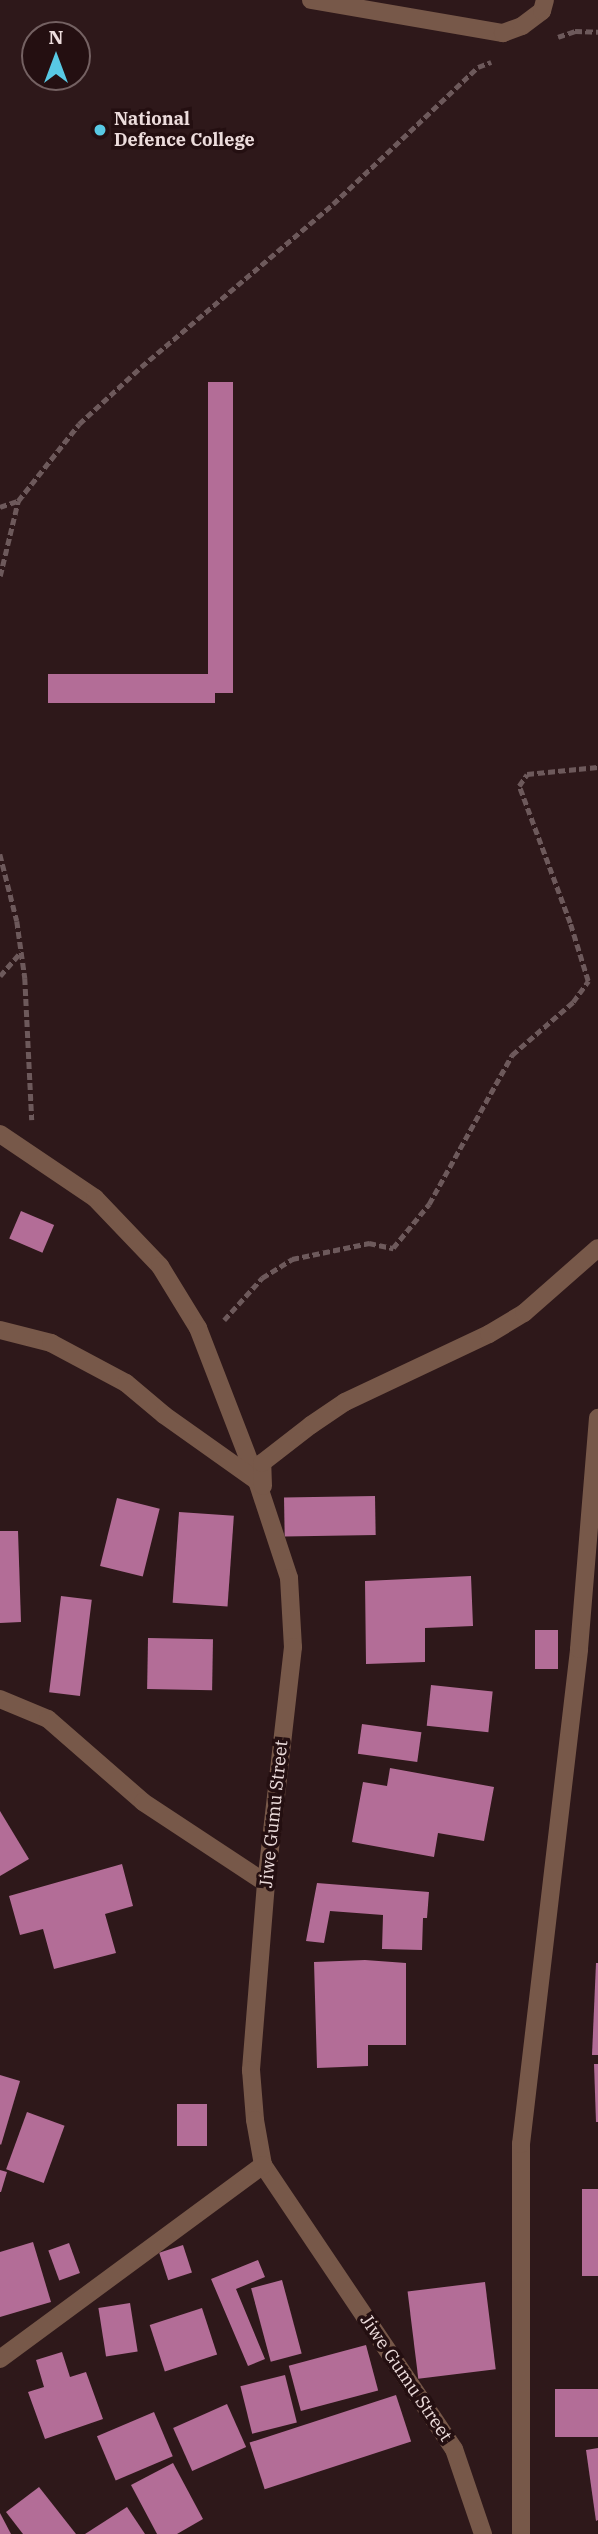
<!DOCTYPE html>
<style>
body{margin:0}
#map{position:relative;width:598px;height:2534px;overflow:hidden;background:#2e181a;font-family:"IBM Plex Serif",serif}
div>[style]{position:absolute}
.building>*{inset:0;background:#b36d97;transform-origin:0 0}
.path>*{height:4.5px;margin-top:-2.25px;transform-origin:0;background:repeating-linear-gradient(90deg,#6d595b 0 7px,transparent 0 10.5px)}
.minor>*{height:18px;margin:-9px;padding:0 9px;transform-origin:9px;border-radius:9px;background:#775849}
.dots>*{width:19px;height:19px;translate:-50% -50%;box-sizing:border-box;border:4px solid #240f11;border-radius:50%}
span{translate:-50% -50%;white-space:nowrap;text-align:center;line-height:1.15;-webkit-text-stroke:7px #240f11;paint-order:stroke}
.poi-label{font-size:18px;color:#ecdcdc;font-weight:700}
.left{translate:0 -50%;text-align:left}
.street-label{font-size:18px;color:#ecdcdc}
.north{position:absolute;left:21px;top:21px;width:70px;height:70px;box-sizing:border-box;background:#240f11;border:2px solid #746162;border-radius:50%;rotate:0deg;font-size:19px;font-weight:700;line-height:28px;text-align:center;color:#ecdcdc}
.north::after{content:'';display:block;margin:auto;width:24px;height:32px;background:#58c9e4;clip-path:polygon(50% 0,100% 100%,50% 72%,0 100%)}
</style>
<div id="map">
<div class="building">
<i style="clip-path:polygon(208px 382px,233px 382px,233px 693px,215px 693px,215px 703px,48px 703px,48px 674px,208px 674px)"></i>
<i style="left:21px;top:1211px;width:36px;height:30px;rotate:23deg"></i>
<i style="left:375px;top:1496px;width:39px;height:91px;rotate:89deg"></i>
<i style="left:117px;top:1498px;width:44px;height:70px;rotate:14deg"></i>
<i style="left:179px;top:1512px;width:55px;height:91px;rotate:4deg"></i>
<i style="clip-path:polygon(0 1531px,18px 1531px,21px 1622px,0 1623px)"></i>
<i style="clip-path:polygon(471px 1576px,473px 1626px,425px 1628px,425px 1662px,366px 1664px,365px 1581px)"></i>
<i style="left:61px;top:1596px;width:31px;height:97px;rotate:7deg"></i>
<i style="left:535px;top:1630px;width:23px;height:39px"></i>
<i style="left:148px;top:1638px;width:65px;height:51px;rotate:1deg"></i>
<i style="left:431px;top:1685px;width:62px;height:41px;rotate:6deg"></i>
<i style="left:362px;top:1724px;width:60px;height:30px;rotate:8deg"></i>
<i style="clip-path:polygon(390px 1768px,494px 1787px,484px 1841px,438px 1833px,434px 1857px,352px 1842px,363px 1782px,387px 1786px)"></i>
<i style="clip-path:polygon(0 1811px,29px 1859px,0 1876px)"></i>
<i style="clip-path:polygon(122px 1864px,133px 1906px,105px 1914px,116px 1953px,54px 1969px,43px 1929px,20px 1935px,9px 1896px)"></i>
<i style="clip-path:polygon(317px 1883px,429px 1892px,427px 1918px,423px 1918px,422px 1950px,382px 1949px,383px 1915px,330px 1911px,324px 1943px,306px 1941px)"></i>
<i style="clip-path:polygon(365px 1960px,406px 1963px,406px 2045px,368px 2045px,368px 2066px,317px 2068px,314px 1962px)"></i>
<i style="clip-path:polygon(596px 1963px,598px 1963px,598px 2055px,592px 2055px)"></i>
<i style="clip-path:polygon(594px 2064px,598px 2064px,598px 2122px,596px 2122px)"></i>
<i style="clip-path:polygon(0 2075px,20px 2081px,1px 2145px,0 2144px)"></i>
<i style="left:177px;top:2104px;width:30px;height:42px"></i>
<i style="left:27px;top:2112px;width:40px;height:61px;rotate:20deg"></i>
<i style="clip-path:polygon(0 2170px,7px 2172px,1px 2192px,0 2192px)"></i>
<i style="left:582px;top:2189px;width:16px;height:87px"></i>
<i style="clip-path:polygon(33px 2242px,51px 2302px,0 2317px,0 2252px)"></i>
<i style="left:69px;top:2243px;width:32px;height:22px;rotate:70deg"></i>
<i style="left:183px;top:2245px;width:29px;height:25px;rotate:72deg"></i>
<i style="clip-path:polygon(258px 2260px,265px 2277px,236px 2289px,265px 2359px,248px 2366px,211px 2279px)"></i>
<i style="left:282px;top:2280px;width:76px;height:32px;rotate:75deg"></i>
<i style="left:485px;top:2282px;width:88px;height:78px;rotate:83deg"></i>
<i style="left:130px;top:2303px;width:49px;height:32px;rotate:81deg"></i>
<i style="left:202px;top:2308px;width:49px;height:55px;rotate:72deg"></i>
<i style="left:366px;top:2345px;width:47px;height:80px;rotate:75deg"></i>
<i style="clip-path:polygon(62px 2352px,70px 2377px,86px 2372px,103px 2419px,45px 2439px,28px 2392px,44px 2387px,36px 2360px)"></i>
<i style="left:285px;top:2375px;width:49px;height:46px;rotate:76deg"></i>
<i style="left:598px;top:2389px;width:48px;height:43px;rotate:90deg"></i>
<i style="left:396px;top:2395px;width:49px;height:154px;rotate:72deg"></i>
<i style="left:227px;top:2404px;width:47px;height:59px;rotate:66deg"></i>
<i style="left:154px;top:2412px;width:48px;height:62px;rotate:67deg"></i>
<i style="clip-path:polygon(598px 2448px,598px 2520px,596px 2521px,586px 2450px)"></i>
<i style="clip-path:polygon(173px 2463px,203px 2519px,177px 2534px,157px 2534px,131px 2485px)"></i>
<i style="clip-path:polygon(39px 2487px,76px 2534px,23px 2534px,6px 2512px)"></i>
<i style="clip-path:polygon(127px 2507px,145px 2534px,85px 2534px)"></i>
<i style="clip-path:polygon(0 2513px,11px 2534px,0 2534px)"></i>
</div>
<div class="path">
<i style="left:558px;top:37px;width:18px;rotate:-19deg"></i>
<i style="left:575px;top:31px;width:23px;rotate:2deg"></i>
<i style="left:0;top:507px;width:18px;rotate:-19deg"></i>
<i style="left:0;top:576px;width:77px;rotate:-76.5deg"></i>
<i style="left:18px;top:501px;width:98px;rotate:-51.6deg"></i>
<i style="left:79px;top:424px;width:84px;rotate:-42.6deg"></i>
<i style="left:141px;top:367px;width:252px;rotate:-40.3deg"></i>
<i style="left:333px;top:204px;width:199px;rotate:-43.4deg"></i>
<i style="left:478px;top:67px;width:14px;rotate:-21deg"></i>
<i style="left:0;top:854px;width:69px;rotate:75.8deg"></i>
<i style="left:17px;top:921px;width:58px;rotate:82deg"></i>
<i style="left:25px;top:978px;width:142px;rotate:87.2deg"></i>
<i style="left:0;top:976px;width:32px;rotate:-49deg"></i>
<i style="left:224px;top:1320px;width:57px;rotate:-47.9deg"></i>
<i style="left:262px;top:1278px;width:36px;rotate:-32deg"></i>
<i style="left:292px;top:1259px;width:79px;rotate:-11.7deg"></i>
<i style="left:369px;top:1243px;width:25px;rotate:12deg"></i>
<i style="left:393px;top:1248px;width:57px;rotate:-50.7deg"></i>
<i style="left:429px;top:1204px;width:171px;rotate:-60.9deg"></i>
<i style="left:512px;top:1055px;width:81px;rotate:-41deg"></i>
<i style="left:573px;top:1002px;width:26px;rotate:-54deg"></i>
<i style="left:588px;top:981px;width:61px;rotate:-107.2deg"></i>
<i style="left:570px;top:923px;width:146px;rotate:-110.4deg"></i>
<i style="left:519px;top:786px;width:14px;rotate:-56deg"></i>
<i style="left:527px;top:774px;width:71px;rotate:-5.6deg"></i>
</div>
<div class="minor">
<i style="left:311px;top:0;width:195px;rotate:9.8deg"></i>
<i style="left:503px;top:33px;width:20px;rotate:-20deg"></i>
<i style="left:522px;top:26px;width:25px;rotate:-37deg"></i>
<i style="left:542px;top:11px;width:11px;rotate:-75deg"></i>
<i style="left:0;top:1134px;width:115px;rotate:34deg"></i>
<i style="left:95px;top:1198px;width:94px;rotate:46.3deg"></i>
<i style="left:160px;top:1266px;width:73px;rotate:58.5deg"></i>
<i style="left:198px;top:1328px;width:164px;rotate:68.9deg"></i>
<i style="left:257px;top:1481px;width:102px;rotate:71.7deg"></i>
<i style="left:289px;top:1578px;width:69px;rotate:86.7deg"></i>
<i style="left:293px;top:1647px;width:238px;rotate:96.5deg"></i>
<i style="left:266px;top:1883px;width:188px;rotate:94.6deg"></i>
<i style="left:251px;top:2070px;width:50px;rotate:85.4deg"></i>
<i style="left:255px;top:2120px;width:46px;rotate:79.9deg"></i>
<i style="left:263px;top:2165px;width:342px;rotate:56.1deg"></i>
<i style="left:454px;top:2449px;width:90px;rotate:71.2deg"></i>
<i style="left:0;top:1330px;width:53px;rotate:14.3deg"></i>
<i style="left:51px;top:1343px;width:85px;rotate:28.1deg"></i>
<i style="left:126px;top:1383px;width:50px;rotate:40.1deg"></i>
<i style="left:164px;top:1415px;width:114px;rotate:35.4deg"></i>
<i style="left:263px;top:1486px;width:23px;rotate:-92deg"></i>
<i style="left:262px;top:1463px;width:62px;rotate:-37.8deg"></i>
<i style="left:311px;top:1425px;width:41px;rotate:-34.1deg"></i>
<i style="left:345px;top:1402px;width:159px;rotate:-25.3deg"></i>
<i style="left:489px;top:1334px;width:41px;rotate:-31deg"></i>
<i style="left:524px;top:1313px;width:98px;rotate:-41.3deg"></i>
<i style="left:0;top:1699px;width:52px;rotate:22.6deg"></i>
<i style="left:48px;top:1719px;width:126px;rotate:41.1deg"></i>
<i style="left:143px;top:1802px;width:147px;rotate:33.4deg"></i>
<i style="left:0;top:2359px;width:327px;rotate:-36.4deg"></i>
<i style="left:521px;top:2534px;width:390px;rotate:-90deg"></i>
<i style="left:521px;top:2144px;width:498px;rotate:-83.3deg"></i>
<i style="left:579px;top:1649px;width:232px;rotate:-85.3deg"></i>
</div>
<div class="dots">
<i style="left:100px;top:130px;background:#58c9e4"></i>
</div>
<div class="poi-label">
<span class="left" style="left:114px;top:130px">National<br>Defence College</span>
</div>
<div class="street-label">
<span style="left:274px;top:1814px;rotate:-84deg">Jiwe Gumu Street</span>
<span style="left:406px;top:2378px;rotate:56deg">Jiwe Gumu Street</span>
</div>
<div class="north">N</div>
</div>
